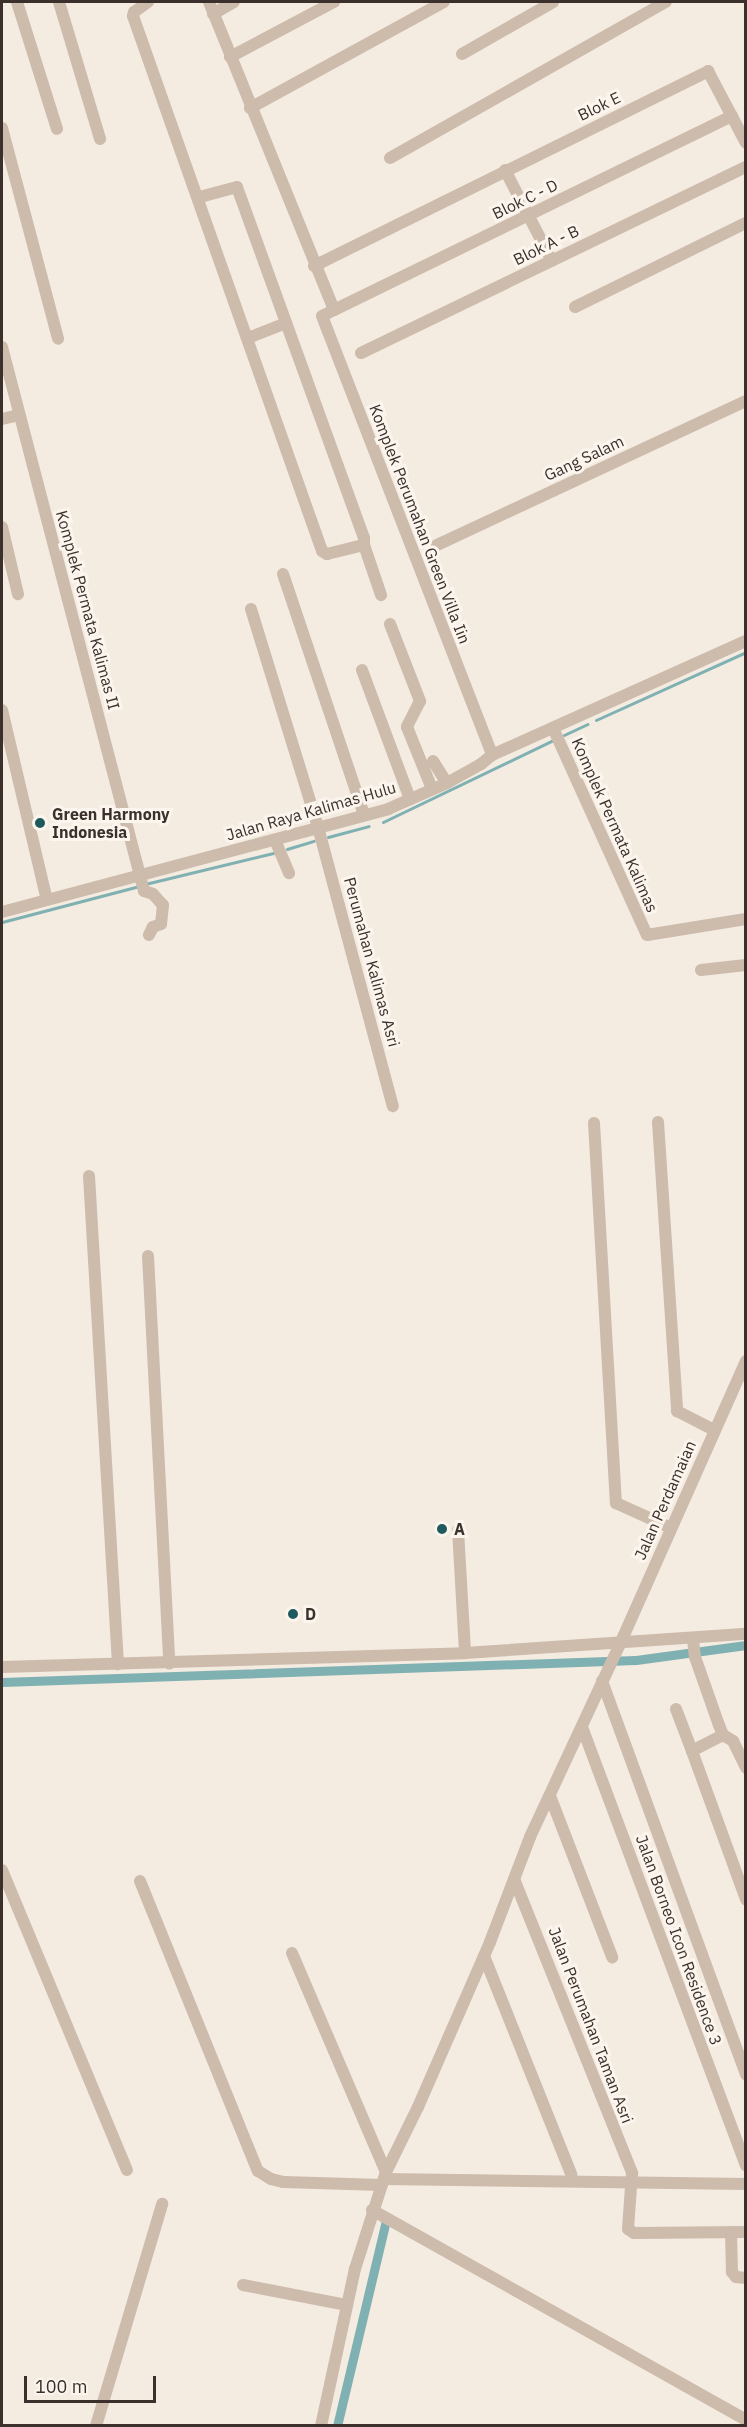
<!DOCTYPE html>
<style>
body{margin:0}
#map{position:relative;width:747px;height:2427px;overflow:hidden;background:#f4ebe1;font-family:"IBM Plex Sans",sans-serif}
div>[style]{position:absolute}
.stream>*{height:3px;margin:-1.5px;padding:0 1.5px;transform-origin:1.5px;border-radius:1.5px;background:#7fb0b2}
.canal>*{height:9px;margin:-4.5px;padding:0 4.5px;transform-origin:4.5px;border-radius:4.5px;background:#7fb0b2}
.minor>*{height:12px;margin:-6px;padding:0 6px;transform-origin:6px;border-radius:6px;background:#cdbbac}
.dots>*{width:16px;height:16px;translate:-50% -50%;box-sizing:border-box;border:3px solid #fbf5ee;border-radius:50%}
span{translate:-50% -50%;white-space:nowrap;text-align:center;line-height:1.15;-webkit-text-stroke:6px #fbf5ee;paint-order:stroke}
.street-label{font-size:16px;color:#3b302b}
.poi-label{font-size:16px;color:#3b302b;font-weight:700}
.left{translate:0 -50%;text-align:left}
.frame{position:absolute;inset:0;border:3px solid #3b302b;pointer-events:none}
.scale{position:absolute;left:24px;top:2376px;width:132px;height:27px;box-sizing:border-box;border:3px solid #3b302b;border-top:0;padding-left:8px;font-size:18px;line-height:21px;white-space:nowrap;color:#3b302b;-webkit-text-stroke:4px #fbf5ee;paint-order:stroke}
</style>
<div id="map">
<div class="stream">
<i style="left:596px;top:720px;width:165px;rotate:-24.4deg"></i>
<i style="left:564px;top:735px;width:26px;rotate:-25deg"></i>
<i style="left:383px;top:822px;width:187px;rotate:-25.7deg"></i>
<i style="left:328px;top:837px;width:42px;rotate:-15deg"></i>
<i style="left:287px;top:849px;width:28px;rotate:-17deg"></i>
<i style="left:145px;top:884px;width:132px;rotate:-13.6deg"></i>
<i style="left:2px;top:922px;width:142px;rotate:-14.7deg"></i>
</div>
<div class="canal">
<i style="left:2px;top:1682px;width:634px;rotate:-1.99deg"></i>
<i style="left:636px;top:1660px;width:111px;rotate:-7.8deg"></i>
<i style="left:337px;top:2426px;width:211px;rotate:-76.6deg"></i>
</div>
<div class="minor">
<i style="left:17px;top:2px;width:133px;rotate:72.5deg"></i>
<i style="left:59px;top:2px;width:143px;rotate:73.3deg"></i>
<i style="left:148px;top:2px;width:17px;rotate:144deg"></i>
<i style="left:134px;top:12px;width:4px;rotate:104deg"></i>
<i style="left:133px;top:16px;width:567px;rotate:70.54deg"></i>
<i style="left:322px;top:551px;width:6px;rotate:31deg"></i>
<i style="left:327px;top:554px;width:38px;rotate:-14deg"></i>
<i style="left:364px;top:545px;width:7px;rotate:-90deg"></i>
<i style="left:364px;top:538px;width:373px;rotate:-109.9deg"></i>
<i style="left:237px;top:187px;width:39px;rotate:165deg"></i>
<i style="left:209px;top:2px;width:332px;rotate:67.9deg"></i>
<i style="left:334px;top:310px;width:443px;rotate:-26deg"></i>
<i style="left:213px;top:14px;width:24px;rotate:-30deg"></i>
<i style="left:462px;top:54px;width:105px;rotate:-29.7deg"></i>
<i style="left:230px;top:57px;width:118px;rotate:-27.9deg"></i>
<i style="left:250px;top:108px;width:221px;rotate:-28.7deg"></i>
<i style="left:2px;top:128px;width:218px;rotate:75.1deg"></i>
<i style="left:390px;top:158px;width:317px;rotate:-29.5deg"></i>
<i style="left:505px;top:170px;width:102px;rotate:62.7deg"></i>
<i style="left:314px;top:266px;width:440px;rotate:-26.3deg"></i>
<i style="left:708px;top:71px;width:81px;rotate:62.2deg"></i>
<i style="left:575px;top:307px;width:191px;rotate:-26.2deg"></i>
<i style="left:334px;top:310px;width:13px;rotate:153deg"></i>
<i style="left:322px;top:316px;width:471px;rotate:68.8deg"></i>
<i style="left:248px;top:338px;width:41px;rotate:-21.5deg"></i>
<i style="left:2px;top:347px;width:562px;rotate:75.37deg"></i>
<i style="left:144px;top:891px;width:9px;rotate:18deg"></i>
<i style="left:153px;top:894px;width:15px;rotate:48deg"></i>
<i style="left:163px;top:905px;width:19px;rotate:96deg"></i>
<i style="left:161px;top:924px;width:9px;rotate:159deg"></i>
<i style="left:153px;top:927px;width:9px;rotate:117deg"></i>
<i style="left:361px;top:353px;width:428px;rotate:-25.8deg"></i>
<i style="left:2px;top:419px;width:17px;rotate:-13deg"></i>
<i style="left:2px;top:527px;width:69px;rotate:76.6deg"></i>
<i style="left:364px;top:545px;width:53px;rotate:71.2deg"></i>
<i style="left:437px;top:545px;width:341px;rotate:-25deg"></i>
<i style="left:283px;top:574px;width:254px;rotate:71.4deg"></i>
<i style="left:251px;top:609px;width:228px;rotate:72.9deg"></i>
<i style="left:318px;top:827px;width:289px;rotate:75deg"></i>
<i style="left:390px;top:624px;width:83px;rotate:68.7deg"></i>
<i style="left:420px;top:701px;width:29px;rotate:117deg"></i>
<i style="left:407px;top:727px;width:67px;rotate:68deg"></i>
<i style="left:362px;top:670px;width:138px;rotate:69.6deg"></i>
<i style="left:2px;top:710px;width:195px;rotate:76.7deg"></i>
<i style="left:553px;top:728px;width:227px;rotate:65.6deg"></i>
<i style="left:647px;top:935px;width:100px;rotate:-9.2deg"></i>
<i style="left:433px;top:761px;width:26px;rotate:58deg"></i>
<i style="left:275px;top:840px;width:36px;rotate:67deg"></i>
<i style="left:2px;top:912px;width:400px;rotate:-14.9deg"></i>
<i style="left:388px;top:809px;width:64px;rotate:-23.8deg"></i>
<i style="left:447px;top:783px;width:39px;rotate:-29deg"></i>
<i style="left:481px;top:764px;width:14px;rotate:-39deg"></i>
<i style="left:492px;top:755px;width:278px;rotate:-24.2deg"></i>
<i style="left:701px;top:970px;width:45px;rotate:-6.3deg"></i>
<i style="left:658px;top:1122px;width:290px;rotate:86.2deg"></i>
<i style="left:677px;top:1411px;width:42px;rotate:27.2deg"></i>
<i style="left:594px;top:1123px;width:381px;rotate:86.7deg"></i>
<i style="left:616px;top:1503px;width:60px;rotate:24.4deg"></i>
<i style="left:89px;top:1176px;width:489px;rotate:86.6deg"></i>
<i style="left:148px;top:1256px;width:408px;rotate:87deg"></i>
<i style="left:458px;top:1530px;width:123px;rotate:86.7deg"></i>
<i style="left:693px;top:1639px;width:18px;rotate:84deg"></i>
<i style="left:695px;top:1657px;width:72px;rotate:70.6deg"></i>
<i style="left:719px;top:1725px;width:11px;rotate:68deg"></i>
<i style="left:723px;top:1735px;width:12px;rotate:31deg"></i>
<i style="left:733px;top:1741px;width:30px;rotate:64deg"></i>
<i style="left:2px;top:1667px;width:463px;rotate:-1.7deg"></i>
<i style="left:465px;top:1653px;width:282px;rotate:-3.9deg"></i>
<i style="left:602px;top:1681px;width:419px;rotate:69.9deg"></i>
<i style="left:676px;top:1709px;width:45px;rotate:69.1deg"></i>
<i style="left:582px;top:1727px;width:468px;rotate:69.5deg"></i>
<i style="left:723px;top:1735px;width:35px;rotate:153deg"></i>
<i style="left:692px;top:1751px;width:158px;rotate:70deg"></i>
<i style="left:550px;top:1796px;width:173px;rotate:68.9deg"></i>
<i style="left:2px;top:1870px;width:325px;rotate:67.4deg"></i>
<i style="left:514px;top:1879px;width:317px;rotate:68.1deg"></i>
<i style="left:632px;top:2173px;width:56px;rotate:94.1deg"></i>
<i style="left:628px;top:2229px;width:7px;rotate:34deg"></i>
<i style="left:634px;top:2233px;width:112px;rotate:-0.5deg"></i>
<i style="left:140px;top:1881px;width:313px;rotate:67.9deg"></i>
<i style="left:258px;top:2171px;width:15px;rotate:32deg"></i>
<i style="left:271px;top:2179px;width:12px;rotate:14deg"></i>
<i style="left:283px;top:2182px;width:99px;rotate:1.7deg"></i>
<i style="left:292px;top:1953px;width:238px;rotate:66.8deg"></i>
<i style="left:484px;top:1956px;width:235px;rotate:68.2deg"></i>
<i style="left:384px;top:2179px;width:362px;rotate:0.8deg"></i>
<i style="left:372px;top:2210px;width:429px;rotate:29.3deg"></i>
<i style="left:731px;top:2232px;width:40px;rotate:88.6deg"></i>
<i style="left:732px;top:2272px;width:6px;rotate:51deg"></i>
<i style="left:736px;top:2277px;width:10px;rotate:6deg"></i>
<i style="left:243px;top:2285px;width:106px;rotate:10.9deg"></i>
<i style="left:96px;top:2426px;width:232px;rotate:-73.4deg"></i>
<i style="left:321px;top:2426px;width:161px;rotate:-77.8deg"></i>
<i style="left:355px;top:2269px;width:102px;rotate:-72.3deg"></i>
<i style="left:386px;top:2172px;width:72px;rotate:-63.8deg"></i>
<i style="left:418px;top:2107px;width:180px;rotate:-66.4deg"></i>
<i style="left:490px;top:1942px;width:112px;rotate:-69.1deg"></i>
<i style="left:530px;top:1837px;width:213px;rotate:-65deg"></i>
<i style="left:620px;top:1644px;width:310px;rotate:-66deg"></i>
</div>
<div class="dots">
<i style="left:40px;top:823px;background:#1f5a5e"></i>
<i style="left:442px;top:1529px;background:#1f5a5e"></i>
<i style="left:293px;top:1614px;background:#1f5a5e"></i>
</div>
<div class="street-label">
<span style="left:599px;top:106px;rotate:-26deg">Blok E</span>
<span style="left:525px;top:199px;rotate:-26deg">Blok C - D</span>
<span style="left:546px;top:245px;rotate:-26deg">Blok A - B</span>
<span style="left:584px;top:458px;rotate:-25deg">Gang Salam</span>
<span style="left:420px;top:524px;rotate:69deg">Komplek Perumahan Green Villa Iin</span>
<span style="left:88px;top:610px;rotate:75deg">Komplek Permata Kalimas II</span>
<span style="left:311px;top:811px;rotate:-16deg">Jalan Raya Kalimas Hulu</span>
<span style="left:615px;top:825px;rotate:66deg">Komplek Permata Kalimas</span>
<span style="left:372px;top:962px;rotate:75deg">Perumahan Kalimas Asri</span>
<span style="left:665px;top:1500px;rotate:-66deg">Jalan Perdamaian</span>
<span style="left:679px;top:1940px;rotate:70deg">Jalan Borneo Icon Residence 3</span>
<span style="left:591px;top:2025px;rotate:69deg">Jalan Perumahan Taman Asri</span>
</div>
<div class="poi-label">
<span class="left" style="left:52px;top:823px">Green Harmony<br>Indonesia</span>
<span class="left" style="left:454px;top:1529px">A</span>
<span class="left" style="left:305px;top:1614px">D</span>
</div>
<div class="frame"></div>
<div class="scale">100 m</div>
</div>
